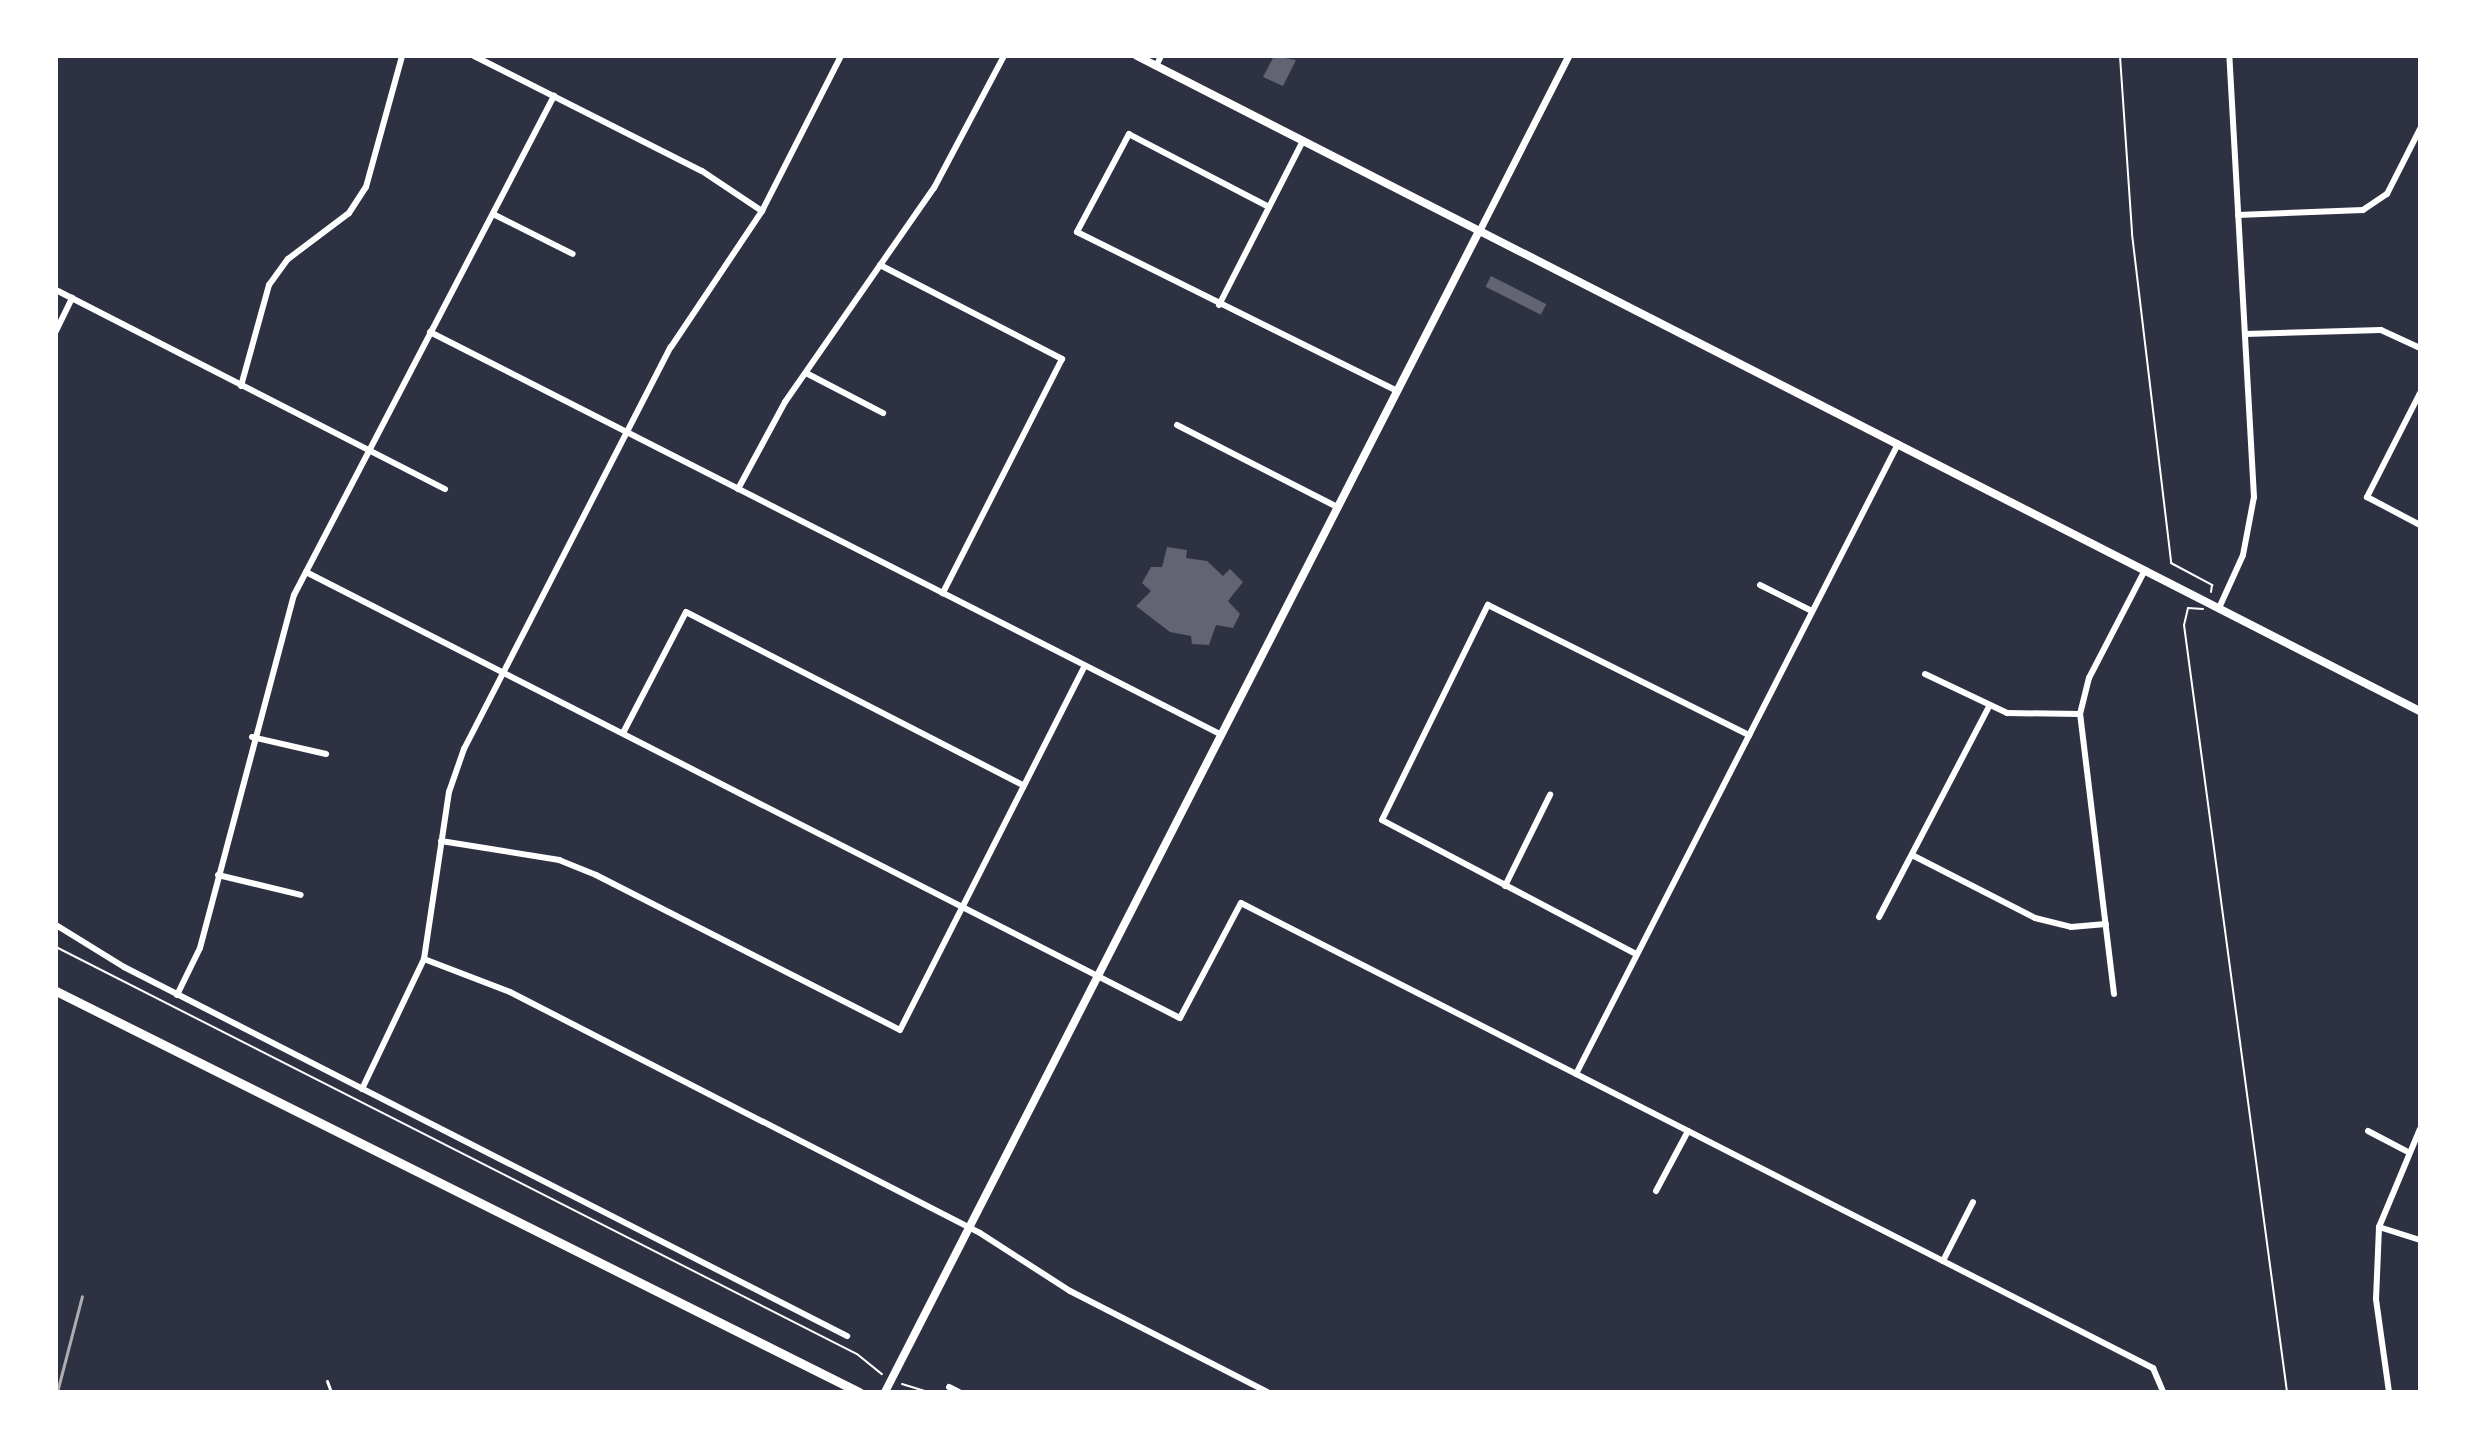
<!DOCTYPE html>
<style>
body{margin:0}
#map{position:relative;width:2476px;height:1448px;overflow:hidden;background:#2d3142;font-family:"Libre Baskerville",serif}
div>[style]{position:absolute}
.building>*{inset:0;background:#626471;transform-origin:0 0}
.path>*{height:2px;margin:-1px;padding:0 1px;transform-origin:1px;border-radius:1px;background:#fff}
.service>*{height:3px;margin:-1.5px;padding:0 1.5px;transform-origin:1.5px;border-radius:1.5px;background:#fff}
.minor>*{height:6px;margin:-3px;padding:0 3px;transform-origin:3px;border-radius:3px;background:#fff}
.tertiary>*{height:7px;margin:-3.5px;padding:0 3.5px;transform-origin:3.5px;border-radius:3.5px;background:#fff}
.secondary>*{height:8px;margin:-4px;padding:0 4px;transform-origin:4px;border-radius:4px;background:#fff}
.primary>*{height:9px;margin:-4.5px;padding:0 4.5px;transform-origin:4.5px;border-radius:4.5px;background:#fff}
.rail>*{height:3px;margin:-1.5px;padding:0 1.5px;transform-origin:1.5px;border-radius:1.5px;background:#abadb3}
span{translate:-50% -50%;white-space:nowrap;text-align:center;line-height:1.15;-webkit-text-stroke:8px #fff;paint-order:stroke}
.frame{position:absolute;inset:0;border:58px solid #fff;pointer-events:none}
</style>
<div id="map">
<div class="building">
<i style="clip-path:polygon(1274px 56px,1296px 60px,1283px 86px,1263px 77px)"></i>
<i style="left:1491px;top:276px;width:62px;height:12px;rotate:27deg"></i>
<i style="clip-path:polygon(1167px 547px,1187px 550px,1186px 558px,1207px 561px,1223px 576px,1230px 569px,1243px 582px,1228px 601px,1240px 614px,1233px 628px,1216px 625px,1209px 645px,1192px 644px,1191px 636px,1170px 632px,1136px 606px,1151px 591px,1142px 583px,1151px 567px,1162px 567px)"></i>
</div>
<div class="path">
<i style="left:2120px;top:56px;width:178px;rotate:86.1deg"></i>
<i style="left:2132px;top:234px;width:331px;rotate:83.2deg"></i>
<i style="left:2171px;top:563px;width:47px;rotate:28.2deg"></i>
<i style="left:2212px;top:585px;width:7px;rotate:98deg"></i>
<i style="left:2203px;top:609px;width:15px;rotate:-176deg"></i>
<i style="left:2188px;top:608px;width:17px;rotate:103deg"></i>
<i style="left:2184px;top:625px;width:774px;rotate:82.35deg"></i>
<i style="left:56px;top:947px;width:898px;rotate:26.94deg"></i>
<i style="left:857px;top:1354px;width:32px;rotate:39deg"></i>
<i style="left:902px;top:1384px;width:28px;rotate:17deg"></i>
</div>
<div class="service">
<i style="left:327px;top:1381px;width:12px;rotate:70deg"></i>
</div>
<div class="minor">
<i style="left:474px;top:56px;width:255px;rotate:26.8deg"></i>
<i style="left:702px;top:171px;width:72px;rotate:33.7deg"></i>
<i style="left:1156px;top:66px;width:11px;rotate:-63deg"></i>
<i style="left:1269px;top:207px;width:158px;rotate:-152.5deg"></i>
<i style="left:1129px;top:134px;width:111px;rotate:118deg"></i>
<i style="left:1077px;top:232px;width:357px;rotate:26.4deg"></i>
<i style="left:493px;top:214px;width:89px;rotate:26.6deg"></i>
<i style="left:2238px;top:215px;width:125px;rotate:-2.3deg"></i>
<i style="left:2363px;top:210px;width:29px;rotate:-34deg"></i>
<i style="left:2387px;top:194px;width:73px;rotate:-63.1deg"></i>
<i style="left:880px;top:265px;width:205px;rotate:27.3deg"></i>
<i style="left:1062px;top:359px;width:263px;rotate:117deg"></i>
<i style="left:56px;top:290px;width:437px;rotate:27.1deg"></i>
<i style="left:1219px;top:305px;width:184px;rotate:-62.9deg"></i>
<i style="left:56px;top:331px;width:37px;rotate:-64deg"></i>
<i style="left:430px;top:332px;width:886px;rotate:26.97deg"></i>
<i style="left:2245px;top:334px;width:136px;rotate:-1.7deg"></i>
<i style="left:2381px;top:330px;width:43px;rotate:24.8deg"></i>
<i style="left:806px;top:373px;width:87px;rotate:27.5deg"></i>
<i style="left:241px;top:386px;width:105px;rotate:-74.5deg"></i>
<i style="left:269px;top:285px;width:32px;rotate:-54deg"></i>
<i style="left:288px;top:259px;width:76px;rotate:-37deg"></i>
<i style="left:349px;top:213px;width:31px;rotate:-57deg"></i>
<i style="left:366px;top:187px;width:136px;rotate:-74.6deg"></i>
<i style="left:2420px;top:393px;width:117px;rotate:117deg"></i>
<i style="left:2367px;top:497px;width:60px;rotate:27.8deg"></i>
<i style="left:1177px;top:425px;width:180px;rotate:27.1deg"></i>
<i style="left:738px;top:489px;width:99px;rotate:-61.6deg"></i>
<i style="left:785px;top:402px;width:261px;rotate:-55.2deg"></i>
<i style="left:934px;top:188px;width:149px;rotate:-62.1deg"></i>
<i style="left:306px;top:572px;width:981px;rotate:27.04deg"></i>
<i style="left:1180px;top:1018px;width:130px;rotate:-62.1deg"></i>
<i style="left:1241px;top:903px;width:1024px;rotate:27.02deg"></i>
<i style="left:2153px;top:1368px;width:26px;rotate:67deg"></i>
<i style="left:1760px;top:585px;width:58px;rotate:26.6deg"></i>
<i style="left:2219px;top:608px;width:58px;rotate:-65.6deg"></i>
<i style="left:2243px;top:555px;width:59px;rotate:-79.3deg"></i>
<i style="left:2254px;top:497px;width:442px;rotate:-93.2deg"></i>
<i style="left:1925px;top:674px;width:91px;rotate:25.4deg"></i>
<i style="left:2007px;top:713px;width:73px;rotate:0.8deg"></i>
<i style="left:623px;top:733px;width:136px;rotate:-62.5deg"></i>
<i style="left:686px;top:612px;width:380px;rotate:27.2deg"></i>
<i style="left:252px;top:737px;width:76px;rotate:12.9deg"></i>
<i style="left:441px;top:841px;width:120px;rotate:9.1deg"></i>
<i style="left:559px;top:860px;width:40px;rotate:22deg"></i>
<i style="left:596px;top:875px;width:341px;rotate:27deg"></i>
<i style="left:900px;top:1030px;width:408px;rotate:-63.1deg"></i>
<i style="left:1912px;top:855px;width:138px;rotate:27.1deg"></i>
<i style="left:2035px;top:918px;width:37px;rotate:14deg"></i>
<i style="left:2071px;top:927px;width:35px;rotate:-5deg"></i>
<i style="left:218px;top:875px;width:85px;rotate:13.5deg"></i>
<i style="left:1505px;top:886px;width:102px;rotate:-63.7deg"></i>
<i style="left:1879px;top:917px;width:237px;rotate:-62.4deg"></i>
<i style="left:56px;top:925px;width:80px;rotate:31.7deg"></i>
<i style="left:124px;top:967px;width:812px;rotate:27.04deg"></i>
<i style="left:1636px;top:954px;width:287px;rotate:-152.2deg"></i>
<i style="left:1382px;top:820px;width:240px;rotate:-63.8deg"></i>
<i style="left:1488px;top:605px;width:292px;rotate:26.5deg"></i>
<i style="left:424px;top:959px;width:92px;rotate:21deg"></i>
<i style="left:510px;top:992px;width:528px;rotate:27.15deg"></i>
<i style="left:980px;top:1233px;width:107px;rotate:32.8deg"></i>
<i style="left:1070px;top:1291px;width:221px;rotate:27.1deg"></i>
<i style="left:2114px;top:994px;width:282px;rotate:-96.9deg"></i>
<i style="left:2080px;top:714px;width:37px;rotate:-76deg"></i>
<i style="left:2089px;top:678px;width:122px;rotate:-62.6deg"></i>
<i style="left:177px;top:995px;width:52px;rotate:-63.9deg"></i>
<i style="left:200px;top:948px;width:365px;rotate:-75.1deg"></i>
<i style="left:294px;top:595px;width:563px;rotate:-62.48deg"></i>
<i style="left:1576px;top:1074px;width:708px;rotate:-62.93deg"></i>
<i style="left:362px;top:1089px;width:144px;rotate:-64.5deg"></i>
<i style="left:424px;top:959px;width:169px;rotate:-81.5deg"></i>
<i style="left:449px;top:792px;width:46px;rotate:-70.8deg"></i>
<i style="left:464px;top:749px;width:452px;rotate:-62.8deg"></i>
<i style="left:671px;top:347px;width:164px;rotate:-56.2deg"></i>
<i style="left:762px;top:211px;width:174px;rotate:-63deg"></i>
<i style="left:2368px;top:1131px;width:45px;rotate:27.7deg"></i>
<i style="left:1656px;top:1191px;width:68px;rotate:-61.9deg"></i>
<i style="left:2379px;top:1227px;width:43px;rotate:17.6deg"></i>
<i style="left:1943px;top:1261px;width:66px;rotate:-63deg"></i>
<i style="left:949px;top:1387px;width:11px;rotate:27deg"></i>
<i style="left:2389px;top:1392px;width:94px;rotate:-98deg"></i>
<i style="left:2376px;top:1299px;width:72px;rotate:-87.6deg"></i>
<i style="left:2379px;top:1227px;width:106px;rotate:-67.3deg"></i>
</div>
<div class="tertiary">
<i style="left:1479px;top:231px;width:196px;rotate:-63deg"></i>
</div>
<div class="secondary">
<i style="left:1137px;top:56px;width:1441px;rotate:27.05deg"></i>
<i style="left:885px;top:1392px;width:1304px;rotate:-62.9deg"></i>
</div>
<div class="primary">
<i style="left:56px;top:991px;width:898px;rotate:26.54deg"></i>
</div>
<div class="rail">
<i style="left:57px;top:1392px;width:99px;rotate:-75.4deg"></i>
</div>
<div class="frame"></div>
</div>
